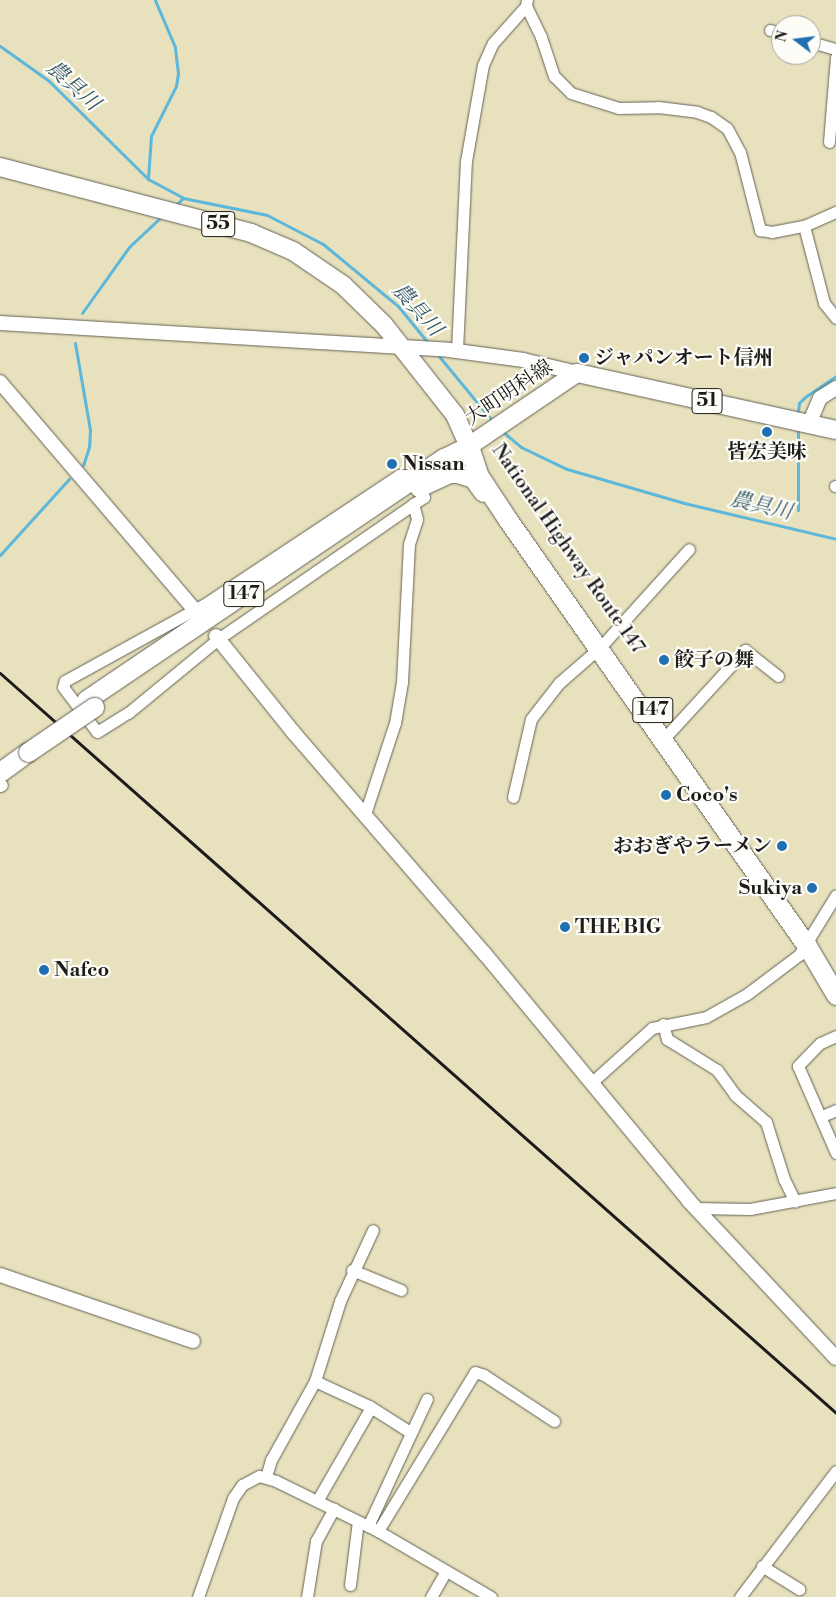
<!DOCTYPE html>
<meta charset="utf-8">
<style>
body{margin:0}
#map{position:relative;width:836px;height:1597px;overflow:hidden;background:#e8e1bd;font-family:"Libre Bodoni","Noto Serif JP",serif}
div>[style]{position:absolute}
.stream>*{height:3px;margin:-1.5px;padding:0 1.5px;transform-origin:1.5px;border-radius:1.5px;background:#5cb7da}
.roads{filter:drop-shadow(0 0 1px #636154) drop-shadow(0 0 1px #636154)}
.minor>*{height:11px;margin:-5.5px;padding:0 5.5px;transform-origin:5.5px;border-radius:5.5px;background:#fff}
.tertiary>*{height:14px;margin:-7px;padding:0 7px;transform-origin:7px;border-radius:7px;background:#fff}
.primary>*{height:18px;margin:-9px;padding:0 9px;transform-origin:9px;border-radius:9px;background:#fff}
.trunk>*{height:19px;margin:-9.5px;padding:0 9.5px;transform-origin:9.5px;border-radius:9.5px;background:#fff}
.rail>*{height:3px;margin:-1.5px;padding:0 1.5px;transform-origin:1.5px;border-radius:1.5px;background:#1c1c1c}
.bridges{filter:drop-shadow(0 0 1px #636154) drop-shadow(0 0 1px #636154)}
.trunk-bridge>*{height:19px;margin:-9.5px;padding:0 9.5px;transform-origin:9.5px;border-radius:9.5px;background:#fff}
.dots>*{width:14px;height:14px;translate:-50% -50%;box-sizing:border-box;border:2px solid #fdfcf7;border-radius:50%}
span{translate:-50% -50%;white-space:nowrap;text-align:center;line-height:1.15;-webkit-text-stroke:4.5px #fdfcf7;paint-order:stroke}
.shield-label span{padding:1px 4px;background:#fdfcf7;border:1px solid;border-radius:4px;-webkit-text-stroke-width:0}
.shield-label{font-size:19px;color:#1c1c1c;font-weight:700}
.poi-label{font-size:20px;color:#1c1c1c;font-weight:700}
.left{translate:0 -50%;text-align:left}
.right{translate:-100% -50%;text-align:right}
.street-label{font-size:20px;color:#1c1c1c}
.water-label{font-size:21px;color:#365a68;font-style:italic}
.north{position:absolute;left:771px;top:15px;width:50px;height:50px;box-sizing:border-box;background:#fdfcf7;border:1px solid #a3a29f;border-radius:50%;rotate:285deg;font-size:14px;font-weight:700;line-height:20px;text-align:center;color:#1c1c1c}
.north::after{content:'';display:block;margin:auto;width:18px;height:22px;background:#1f6fb2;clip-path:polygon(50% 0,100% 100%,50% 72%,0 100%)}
</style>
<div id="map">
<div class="stream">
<i style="left:0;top:46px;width:60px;rotate:35.5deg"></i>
<i style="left:49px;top:81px;width:139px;rotate:44.7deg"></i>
<i style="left:148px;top:179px;width:40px;rotate:28deg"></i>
<i style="left:183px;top:198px;width:86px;rotate:11.4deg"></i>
<i style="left:267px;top:215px;width:63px;rotate:27.4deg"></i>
<i style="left:323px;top:244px;width:97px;rotate:39.6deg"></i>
<i style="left:398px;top:306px;width:49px;rotate:50.8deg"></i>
<i style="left:148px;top:178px;width:42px;rotate:-85.9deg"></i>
<i style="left:151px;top:136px;width:56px;rotate:-63.4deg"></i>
<i style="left:176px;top:86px;width:13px;rotate:-81deg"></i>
<i style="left:178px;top:73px;width:26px;rotate:-97deg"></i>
<i style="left:175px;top:47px;width:51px;rotate:-113.1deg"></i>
<i style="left:176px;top:205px;width:10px;rotate:-45deg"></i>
<i style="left:82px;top:313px;width:81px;rotate:-54.5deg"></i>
<i style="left:129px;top:247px;width:44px;rotate:-43.2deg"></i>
<i style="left:75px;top:343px;width:88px;rotate:80.2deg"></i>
<i style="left:90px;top:430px;width:17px;rotate:93deg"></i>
<i style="left:89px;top:447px;width:19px;rotate:108deg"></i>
<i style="left:438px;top:355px;width:88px;rotate:50.5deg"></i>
<i style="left:798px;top:412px;width:9px;rotate:-84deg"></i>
<i style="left:799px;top:403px;width:8px;rotate:-45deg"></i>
<i style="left:805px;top:397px;width:37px;rotate:-34deg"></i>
<i style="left:502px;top:431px;width:25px;rotate:40deg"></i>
<i style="left:521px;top:447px;width:51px;rotate:25.6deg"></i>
<i style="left:567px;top:469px;width:122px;rotate:16.2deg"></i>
<i style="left:684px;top:503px;width:156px;rotate:13.3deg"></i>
<i style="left:798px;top:431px;width:79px;rotate:90deg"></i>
<i style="left:0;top:555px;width:103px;rotate:-47.8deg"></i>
</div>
<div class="roads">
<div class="minor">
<i style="left:526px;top:6px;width:34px;rotate:64deg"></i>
<i style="left:541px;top:37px;width:41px;rotate:71.6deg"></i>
<i style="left:554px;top:76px;width:24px;rotate:45deg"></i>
<i style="left:571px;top:93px;width:50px;rotate:17.4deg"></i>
<i style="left:619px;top:108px;width:39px;rotate:-1deg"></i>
<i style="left:658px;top:107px;width:39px;rotate:7deg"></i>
<i style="left:697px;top:112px;width:15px;rotate:20deg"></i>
<i style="left:711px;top:117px;width:19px;rotate:35deg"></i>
<i style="left:727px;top:128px;width:27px;rotate:62deg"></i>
<i style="left:740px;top:152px;width:81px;rotate:75.6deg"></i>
<i style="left:760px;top:230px;width:12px;rotate:9deg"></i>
<i style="left:772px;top:232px;width:33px;rotate:-11deg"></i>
<i style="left:804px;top:226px;width:35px;rotate:-24deg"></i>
<i style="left:770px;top:30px;width:11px;rotate:15deg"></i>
<i style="left:811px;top:42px;width:26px;rotate:16deg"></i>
<i style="left:829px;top:142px;width:85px;rotate:-85.3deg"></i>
<i style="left:804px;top:226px;width:80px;rotate:75.4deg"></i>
<i style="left:824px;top:303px;width:19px;rotate:51deg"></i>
<i style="left:457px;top:350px;width:189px;rotate:-87.3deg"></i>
<i style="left:466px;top:161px;width:97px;rotate:-80deg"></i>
<i style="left:483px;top:65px;width:24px;rotate:-66deg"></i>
<i style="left:493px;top:43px;width:50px;rotate:-48.3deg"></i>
<i style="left:526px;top:6px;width:6px;rotate:-81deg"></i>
<i style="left:415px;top:478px;width:8px;rotate:-150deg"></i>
<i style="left:408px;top:474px;width:9px;rotate:174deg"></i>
<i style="left:399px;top:475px;width:235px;rotate:146.4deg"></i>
<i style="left:203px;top:605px;width:158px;rotate:151.2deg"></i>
<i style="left:65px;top:681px;width:6px;rotate:108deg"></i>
<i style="left:63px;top:687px;width:56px;rotate:52.9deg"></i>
<i style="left:97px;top:732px;width:36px;rotate:-32deg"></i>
<i style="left:128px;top:713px;width:117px;rotate:-39.4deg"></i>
<i style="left:218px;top:639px;width:250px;rotate:-34.6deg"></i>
<i style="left:424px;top:497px;width:11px;rotate:-117deg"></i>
<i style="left:835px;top:486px;width:1px"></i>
<i style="left:605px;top:642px;width:125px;rotate:-47.9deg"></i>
<i style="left:669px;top:733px;width:113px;rotate:-47.5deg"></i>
<i style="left:745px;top:650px;width:42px;rotate:38.2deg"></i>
<i style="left:0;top:786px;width:2px;rotate:-27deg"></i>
<i style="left:513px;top:797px;width:80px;rotate:-77deg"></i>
<i style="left:531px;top:719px;width:46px;rotate:-52.1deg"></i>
<i style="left:559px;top:683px;width:50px;rotate:-41deg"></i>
<i style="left:365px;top:814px;width:96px;rotate:-71.8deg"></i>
<i style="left:395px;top:723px;width:42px;rotate:-80.3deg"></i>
<i style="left:402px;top:682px;width:138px;rotate:-87.1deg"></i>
<i style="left:409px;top:544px;width:26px;rotate:-72deg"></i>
<i style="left:417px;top:519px;width:16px;rotate:-104deg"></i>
<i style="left:663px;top:1024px;width:16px;rotate:75deg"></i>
<i style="left:667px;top:1039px;width:59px;rotate:31.8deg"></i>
<i style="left:717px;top:1070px;width:31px;rotate:54deg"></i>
<i style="left:735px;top:1095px;width:41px;rotate:41.1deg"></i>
<i style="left:766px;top:1122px;width:60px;rotate:72.5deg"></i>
<i style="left:784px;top:1179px;width:25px;rotate:64deg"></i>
<i style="left:836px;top:1036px;width:17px;rotate:156deg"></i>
<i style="left:820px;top:1043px;width:32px;rotate:134deg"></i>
<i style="left:798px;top:1066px;width:95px;rotate:66.4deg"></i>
<i style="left:591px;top:1083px;width:82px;rotate:-42deg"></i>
<i style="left:652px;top:1028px;width:55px;rotate:-11.5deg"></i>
<i style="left:706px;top:1017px;width:47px;rotate:-29.3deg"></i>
<i style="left:747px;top:994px;width:65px;rotate:-36.9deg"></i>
<i style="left:799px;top:955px;width:70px;rotate:-58.3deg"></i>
<i style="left:822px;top:1116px;width:15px;rotate:-23deg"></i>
<i style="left:695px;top:1208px;width:55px;rotate:1deg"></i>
<i style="left:750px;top:1209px;width:87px;rotate:-10.5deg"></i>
<i style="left:352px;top:1270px;width:53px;rotate:22.2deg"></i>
<i style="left:315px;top:1381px;width:60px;rotate:24.8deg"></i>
<i style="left:369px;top:1406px;width:49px;rotate:32.4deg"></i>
<i style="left:266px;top:1477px;width:18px;rotate:-74deg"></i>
<i style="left:271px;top:1460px;width:90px;rotate:-60.9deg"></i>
<i style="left:315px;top:1381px;width:84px;rotate:-72.6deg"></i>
<i style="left:340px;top:1301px;width:78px;rotate:-65.1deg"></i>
<i style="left:317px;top:1501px;width:108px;rotate:-60.1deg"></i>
<i style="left:368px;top:1526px;width:140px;rotate:-65.1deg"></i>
<i style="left:378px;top:1531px;width:186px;rotate:-58.6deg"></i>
<i style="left:475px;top:1372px;width:9px;rotate:18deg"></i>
<i style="left:484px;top:1375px;width:84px;rotate:33.3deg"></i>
<i style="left:762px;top:1566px;width:44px;rotate:31.9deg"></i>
<i style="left:350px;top:1585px;width:64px;rotate:-82.9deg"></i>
<i style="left:198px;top:1597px;width:105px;rotate:-70.5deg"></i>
<i style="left:233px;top:1498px;width:16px;rotate:-55deg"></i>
<i style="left:242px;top:1485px;width:19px;rotate:-28deg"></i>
<i style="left:259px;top:1476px;width:18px;rotate:16deg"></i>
<i style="left:276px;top:1481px;width:114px;rotate:26.1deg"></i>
<i style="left:378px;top:1531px;width:131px;rotate:30.3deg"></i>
<i style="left:307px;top:1597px;width:57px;rotate:-80.9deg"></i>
<i style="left:316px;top:1541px;width:37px;rotate:-61deg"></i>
<i style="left:431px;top:1597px;width:30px;rotate:-60deg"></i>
<i style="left:740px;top:1597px;width:158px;rotate:-52.7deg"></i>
</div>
<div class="tertiary">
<i style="left:0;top:323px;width:450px;rotate:3.4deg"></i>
<i style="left:449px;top:350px;width:75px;rotate:7.7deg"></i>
<i style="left:523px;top:360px;width:56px;rotate:13.5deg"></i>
<i style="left:0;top:382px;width:305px;rotate:49.5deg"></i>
<i style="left:809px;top:424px;width:28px;rotate:-67deg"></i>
<i style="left:820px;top:398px;width:19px;rotate:-32deg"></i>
<i style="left:216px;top:636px;width:124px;rotate:51.2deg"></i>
<i style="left:294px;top:733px;width:292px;rotate:49.2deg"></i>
<i style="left:485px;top:954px;width:320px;rotate:50.4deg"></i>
<i style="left:689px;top:1201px;width:215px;rotate:46.9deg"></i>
<i style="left:0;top:1275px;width:204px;rotate:18.9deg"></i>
</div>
<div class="primary">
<i style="left:0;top:167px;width:260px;rotate:14.7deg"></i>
<i style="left:251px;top:233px;width:46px;rotate:23.2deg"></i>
<i style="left:293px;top:251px;width:60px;rotate:34.2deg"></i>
<i style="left:343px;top:285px;width:57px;rotate:44.3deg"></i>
<i style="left:384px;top:325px;width:115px;rotate:51.7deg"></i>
<i style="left:455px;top:415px;width:34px;rotate:66deg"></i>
<i style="left:469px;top:446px;width:130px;rotate:-34.1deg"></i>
<i style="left:577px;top:373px;width:265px;rotate:12.4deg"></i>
</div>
<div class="trunk">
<i style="left:469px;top:446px;width:32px;rotate:72deg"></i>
<i style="left:479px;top:476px;width:53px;rotate:56.6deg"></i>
<i style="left:508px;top:520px;width:520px;rotate:54.94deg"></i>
<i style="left:807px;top:946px;width:57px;rotate:59.4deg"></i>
<i style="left:419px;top:487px;width:33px;rotate:-25deg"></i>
<i style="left:449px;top:473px;width:8px"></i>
<i style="left:457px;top:473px;width:17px;rotate:17deg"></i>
<i style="left:473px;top:478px;width:17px;rotate:54deg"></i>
<i style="left:86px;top:700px;width:432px;rotate:-34.1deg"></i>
<i style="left:444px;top:458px;width:28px;rotate:-26deg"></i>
<i style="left:0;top:772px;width:34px;rotate:-36deg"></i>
</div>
</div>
<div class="rail">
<i style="left:0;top:673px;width:1116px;rotate:41.51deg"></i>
</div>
<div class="bridges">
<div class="trunk-bridge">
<i style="left:28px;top:752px;width:80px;rotate:-34.3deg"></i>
</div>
</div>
<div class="dots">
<i style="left:584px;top:358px;background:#1f6fb2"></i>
<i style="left:767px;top:432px;background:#1f6fb2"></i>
<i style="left:392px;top:464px;background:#1f6fb2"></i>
<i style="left:664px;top:660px;background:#1f6fb2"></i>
<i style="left:666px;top:795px;background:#1f6fb2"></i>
<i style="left:782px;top:846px;background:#1f6fb2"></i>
<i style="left:812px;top:888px;background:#1f6fb2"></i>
<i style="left:565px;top:927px;background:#1f6fb2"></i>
<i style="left:44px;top:970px;background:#1f6fb2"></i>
</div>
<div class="shield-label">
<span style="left:218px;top:224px">55</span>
<span style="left:707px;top:401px">51</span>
<span style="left:244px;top:594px">147</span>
<span style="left:653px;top:710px">147</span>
</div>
<div class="poi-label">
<span class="left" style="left:594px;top:358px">ジャパンオート信州</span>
<span style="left:767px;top:452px">皆宏美味</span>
<span class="left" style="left:402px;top:464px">Nissan</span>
<span class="left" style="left:674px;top:660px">餃子の舞</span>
<span class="left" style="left:676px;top:795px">Coco's</span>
<span class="right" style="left:772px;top:846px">おおぎやラーメン</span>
<span class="right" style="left:802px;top:888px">Sukiya</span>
<span class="left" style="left:575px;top:927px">THE BIG</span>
<span class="left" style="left:54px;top:970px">Nafco</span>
</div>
<div class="street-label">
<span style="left:509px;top:393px;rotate:-34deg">大町明科線</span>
<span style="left:568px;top:549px;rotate:55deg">National Highway Route 147</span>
</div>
<div class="water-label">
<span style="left:73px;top:86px;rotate:42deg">農具川</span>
<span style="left:417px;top:310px;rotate:48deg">農具川</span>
<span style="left:761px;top:506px;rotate:13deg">農具川</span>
</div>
<div class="north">N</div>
</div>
